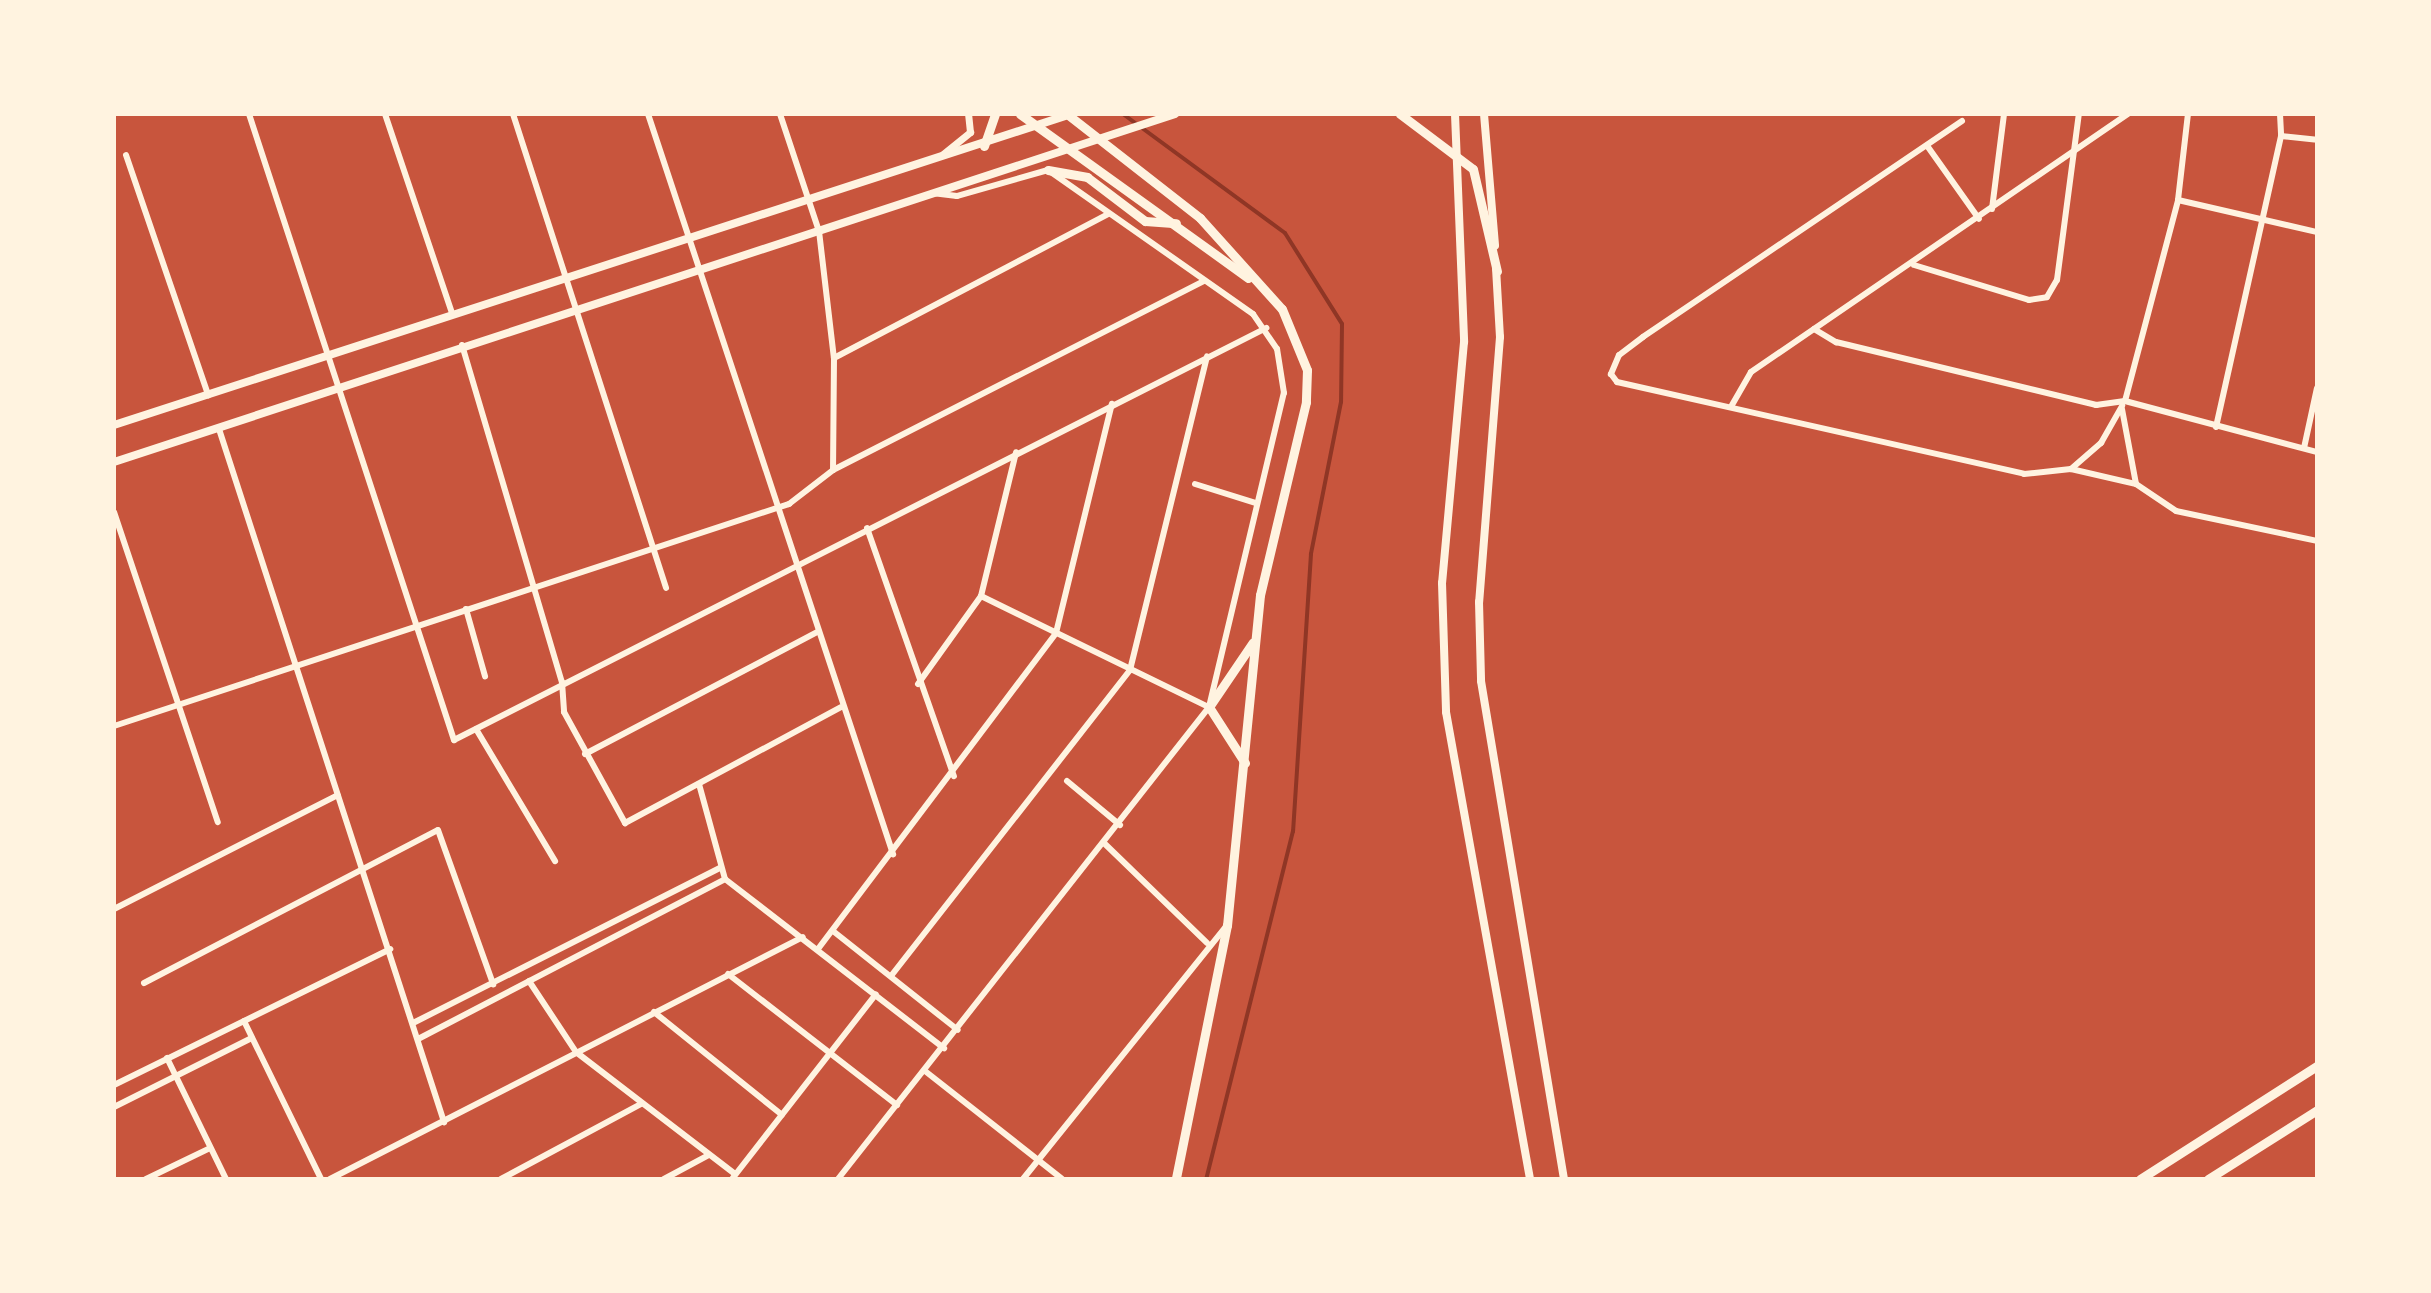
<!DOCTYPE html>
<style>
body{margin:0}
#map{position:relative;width:2431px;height:1293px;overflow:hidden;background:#c8553d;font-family:Karla,sans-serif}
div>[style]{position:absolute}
.stream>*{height:4px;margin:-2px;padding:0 2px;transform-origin:2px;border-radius:2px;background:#8f3625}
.minor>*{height:6px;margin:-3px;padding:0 3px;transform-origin:3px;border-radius:3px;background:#fff3e0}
.tertiary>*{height:7px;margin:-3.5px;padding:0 3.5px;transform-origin:3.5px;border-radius:3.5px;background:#fff3e0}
.secondary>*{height:8px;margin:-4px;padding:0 4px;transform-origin:4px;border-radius:4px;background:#fff3e0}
.primary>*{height:9px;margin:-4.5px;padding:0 4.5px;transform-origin:4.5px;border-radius:4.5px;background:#fff3e0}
span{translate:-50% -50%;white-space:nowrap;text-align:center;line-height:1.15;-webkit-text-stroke:7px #fff3e0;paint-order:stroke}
.frame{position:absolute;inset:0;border:116px solid #fff3e0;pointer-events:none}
</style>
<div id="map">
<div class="stream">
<i style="left:1123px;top:114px;width:201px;rotate:36.3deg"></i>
<i style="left:1285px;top:233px;width:107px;rotate:57.9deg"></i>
<i style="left:1342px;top:324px;width:78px;rotate:90.7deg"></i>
<i style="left:1341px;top:402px;width:155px;rotate:101.2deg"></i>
<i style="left:1311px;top:554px;width:278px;rotate:93.7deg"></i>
<i style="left:1293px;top:831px;width:359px;rotate:104deg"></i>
</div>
<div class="minor">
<i style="left:249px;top:114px;width:659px;rotate:71.87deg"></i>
<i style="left:454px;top:740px;width:911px;rotate:-26.9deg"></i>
<i style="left:385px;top:114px;width:210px;rotate:71.4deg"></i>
<i style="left:513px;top:114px;width:498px;rotate:72.1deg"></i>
<i style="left:648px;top:114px;width:780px;rotate:71.68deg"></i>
<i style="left:780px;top:114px;width:123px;rotate:71.6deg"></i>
<i style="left:819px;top:231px;width:128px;rotate:83.3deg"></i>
<i style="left:834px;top:358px;width:112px;rotate:90.5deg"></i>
<i style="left:2280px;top:114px;width:22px;rotate:87deg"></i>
<i style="left:1962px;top:121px;width:385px;rotate:145.9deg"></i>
<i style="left:1643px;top:337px;width:30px;rotate:143deg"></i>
<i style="left:1619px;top:355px;width:21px;rotate:113deg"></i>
<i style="left:1611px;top:374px;width:10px;rotate:53deg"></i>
<i style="left:1617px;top:382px;width:417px;rotate:12.7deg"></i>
<i style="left:2024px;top:474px;width:47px;rotate:-6.1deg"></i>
<i style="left:2071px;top:469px;width:67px;rotate:13deg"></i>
<i style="left:2136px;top:484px;width:48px;rotate:34deg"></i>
<i style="left:2176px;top:511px;width:144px;rotate:12deg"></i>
<i style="left:1928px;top:147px;width:88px;rotate:54.7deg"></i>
<i style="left:126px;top:155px;width:254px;rotate:71.1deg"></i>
<i style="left:2178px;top:200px;width:143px;rotate:13deg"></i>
<i style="left:1992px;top:209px;width:96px;rotate:-82.8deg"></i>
<i style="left:1914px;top:265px;width:120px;rotate:16.9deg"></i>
<i style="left:2029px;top:300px;width:18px;rotate:-9deg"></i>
<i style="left:2047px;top:297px;width:20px;rotate:-60deg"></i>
<i style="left:2057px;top:280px;width:167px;rotate:-82.5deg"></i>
<i style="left:1814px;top:329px;width:26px;rotate:31deg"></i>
<i style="left:1836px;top:342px;width:268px;rotate:13.6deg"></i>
<i style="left:2096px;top:405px;width:29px;rotate:-8deg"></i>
<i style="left:2125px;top:401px;width:199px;rotate:14.9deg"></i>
<i style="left:462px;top:345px;width:352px;rotate:73.5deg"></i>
<i style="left:562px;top:682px;width:30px;rotate:86deg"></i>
<i style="left:564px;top:712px;width:127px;rotate:61.2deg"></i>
<i style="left:625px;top:823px;width:245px;rotate:-28.2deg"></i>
<i style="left:834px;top:358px;width:310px;rotate:-27.7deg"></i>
<i style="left:2125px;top:401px;width:208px;rotate:-75.2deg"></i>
<i style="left:2178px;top:200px;width:87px;rotate:-83.4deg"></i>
<i style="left:1732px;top:405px;width:38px;rotate:-60deg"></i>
<i style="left:1751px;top:372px;width:457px;rotate:-34.4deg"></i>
<i style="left:2122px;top:409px;width:76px;rotate:79.4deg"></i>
<i style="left:2216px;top:427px;width:298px;rotate:-77.4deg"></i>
<i style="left:2281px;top:136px;width:36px;rotate:6deg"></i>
<i style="left:219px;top:429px;width:729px;rotate:72.01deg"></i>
<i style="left:2304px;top:448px;width:61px;rotate:-77.8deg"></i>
<i style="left:2071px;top:469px;width:40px;rotate:-41deg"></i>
<i style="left:2101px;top:443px;width:43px;rotate:-60.4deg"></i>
<i style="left:1195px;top:484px;width:64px;rotate:17.3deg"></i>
<i style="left:114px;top:512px;width:327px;rotate:71.5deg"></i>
<i style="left:867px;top:528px;width:263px;rotate:70.7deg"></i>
<i style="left:981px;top:596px;width:254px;rotate:26deg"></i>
<i style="left:466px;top:609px;width:70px;rotate:74.2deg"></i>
<i style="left:918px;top:684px;width:108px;rotate:-54.4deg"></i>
<i style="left:981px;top:596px;width:148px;rotate:-76.3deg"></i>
<i style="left:114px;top:726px;width:711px;rotate:-18.21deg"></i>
<i style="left:789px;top:504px;width:56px;rotate:-37.7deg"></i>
<i style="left:833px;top:470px;width:416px;rotate:-27deg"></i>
<i style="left:476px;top:729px;width:154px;rotate:59.1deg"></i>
<i style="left:585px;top:754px;width:262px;rotate:-27.7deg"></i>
<i style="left:1067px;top:781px;width:69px;rotate:39.7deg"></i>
<i style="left:699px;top:784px;width:98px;rotate:74.7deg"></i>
<i style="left:725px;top:879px;width:277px;rotate:37.7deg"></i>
<i style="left:1105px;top:844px;width:142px;rotate:44.1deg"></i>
<i style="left:114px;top:909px;width:251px;rotate:-27deg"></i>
<i style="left:833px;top:931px;width:159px;rotate:38.4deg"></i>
<i style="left:818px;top:949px;width:396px;rotate:-53deg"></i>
<i style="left:1056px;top:633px;width:236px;rotate:-76.3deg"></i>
<i style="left:728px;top:974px;width:214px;rotate:37.8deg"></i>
<i style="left:891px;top:976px;width:388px;rotate:-52deg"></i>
<i style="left:1130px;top:670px;width:323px;rotate:-76.2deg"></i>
<i style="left:529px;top:981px;width:85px;rotate:56.5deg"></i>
<i style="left:576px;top:1052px;width:200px;rotate:37.5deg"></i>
<i style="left:144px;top:983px;width:331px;rotate:-27.5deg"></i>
<i style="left:438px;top:830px;width:164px;rotate:70.3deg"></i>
<i style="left:654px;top:1012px;width:164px;rotate:38.8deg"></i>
<i style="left:244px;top:1021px;width:176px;rotate:64deg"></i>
<i style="left:415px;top:1022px;width:342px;rotate:-26.8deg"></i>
<i style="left:420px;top:1038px;width:344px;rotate:-27.5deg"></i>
<i style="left:167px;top:1058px;width:135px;rotate:64deg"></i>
<i style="left:925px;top:1071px;width:174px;rotate:38.2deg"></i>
<i style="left:114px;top:1085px;width:308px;rotate:-26.2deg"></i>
<i style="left:114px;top:1107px;width:154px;rotate:-26.6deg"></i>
<i style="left:146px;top:1179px;width:71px;rotate:-25.8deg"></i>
<i style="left:330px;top:1179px;width:531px;rotate:-27.1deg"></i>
<i style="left:501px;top:1179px;width:159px;rotate:-28.2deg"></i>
<i style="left:664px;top:1179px;width:51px;rotate:-28.1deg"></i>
<i style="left:732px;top:1179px;width:234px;rotate:-52.1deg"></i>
<i style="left:838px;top:1179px;width:600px;rotate:-51.83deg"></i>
<i style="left:1209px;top:707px;width:323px;rotate:-76.6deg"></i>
<i style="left:1284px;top:393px;width:45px;rotate:-99deg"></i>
<i style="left:1277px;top:349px;width:42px;rotate:-124.4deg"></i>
<i style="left:1253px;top:314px;width:251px;rotate:-144.9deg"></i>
<i style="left:1048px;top:170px;width:95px;rotate:164.1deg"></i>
<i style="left:957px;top:196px;width:25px;rotate:-173deg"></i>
<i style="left:1023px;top:1179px;width:326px;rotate:-51.2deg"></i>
</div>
<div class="tertiary">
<i style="left:943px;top:154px;width:35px;rotate:-39deg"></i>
<i style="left:970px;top:132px;width:18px;rotate:-96deg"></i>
</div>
<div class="secondary">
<i style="left:1455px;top:114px;width:228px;rotate:87.7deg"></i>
<i style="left:1464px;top:342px;width:242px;rotate:95.2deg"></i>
<i style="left:1442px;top:583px;width:129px;rotate:88.2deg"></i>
<i style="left:1446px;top:712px;width:474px;rotate:79.8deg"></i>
<i style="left:1484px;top:114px;width:132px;rotate:85.2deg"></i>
<i style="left:1496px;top:268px;width:69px;rotate:86.7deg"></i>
<i style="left:1500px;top:337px;width:266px;rotate:94.5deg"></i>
<i style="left:1479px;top:602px;width:79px;rotate:88.5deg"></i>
<i style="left:1481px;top:681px;width:505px;rotate:80.54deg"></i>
<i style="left:114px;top:425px;width:1006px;rotate:-18deg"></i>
<i style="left:114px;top:462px;width:1117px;rotate:-18.16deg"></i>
</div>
<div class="primary">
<i style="left:1020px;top:114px;width:281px;rotate:35.7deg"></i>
<i style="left:1067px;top:114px;width:169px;rotate:38deg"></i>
<i style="left:1200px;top:218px;width:122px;rotate:48deg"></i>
<i style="left:1282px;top:309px;width:66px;rotate:67.7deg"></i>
<i style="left:1307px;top:370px;width:32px;rotate:92deg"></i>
<i style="left:1306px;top:402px;width:198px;rotate:103.4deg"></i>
<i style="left:1260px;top:595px;width:332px;rotate:95.7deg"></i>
<i style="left:1227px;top:925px;width:259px;rotate:101.4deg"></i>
<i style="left:1400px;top:114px;width:91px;rotate:37deg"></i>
<i style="left:1473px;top:169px;width:105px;rotate:76.8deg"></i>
<i style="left:984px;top:146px;width:34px;rotate:-71deg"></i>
<i style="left:1048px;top:170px;width:40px;rotate:10deg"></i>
<i style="left:1087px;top:177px;width:73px;rotate:37.2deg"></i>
<i style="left:1145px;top:221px;width:31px;rotate:4deg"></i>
<i style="left:1245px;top:763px;width:67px;rotate:-122.7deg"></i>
<i style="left:1209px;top:707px;width:78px;rotate:-55.9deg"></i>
<i style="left:2140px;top:1179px;width:210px;rotate:-32.6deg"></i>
<i style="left:2208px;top:1179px;width:129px;rotate:-32.3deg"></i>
</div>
<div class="frame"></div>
</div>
